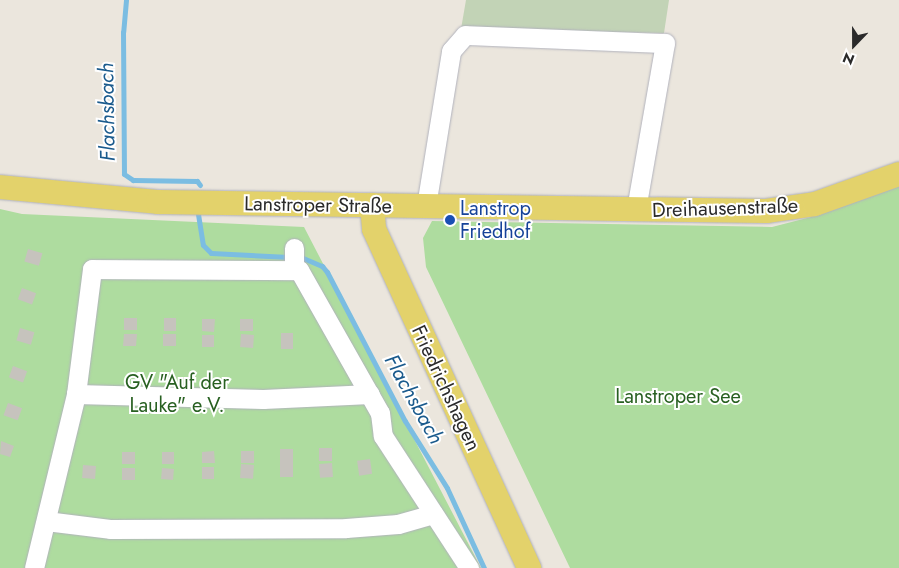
<!DOCTYPE html>
<meta charset="utf-8">
<style>
body{margin:0}
#map{position:relative;width:899px;height:568px;overflow:hidden;background:#ebe6dd;font-family:Jost,sans-serif}
div>[style]{position:absolute}
.green>*{inset:0;background:#aedc9f}
.cemetery>*{inset:0;background:#c2d3b6}
.stream>*{height:5px;margin:-2.5px;padding:0 2.5px;transform-origin:2.5px;border-radius:2.5px;background:#7bbde2}
.building>*{inset:0;background:#c6c3bd;transform-origin:0 0}
.roads{filter:drop-shadow(0 0 1px #b1b2bc) drop-shadow(0 0 1px #b1b2bc)}
.minor>*{height:19px;margin:-9.5px;padding:0 9.5px;transform-origin:9.5px;border-radius:9.5px;background:#fff}
.major>*{height:24px;margin:-12px;padding:0 12px;transform-origin:12px;border-radius:12px;background:#e3d26b}
.dots>*{width:14px;height:14px;translate:-50% -50%;box-sizing:border-box;border:2px solid #fff;border-radius:50%}
span{translate:-50% -50%;white-space:nowrap;text-align:center;line-height:1.15;-webkit-text-stroke:4px #fff;paint-order:stroke}
.street-label{font-size:20px;color:#2a2a2a}
.transit-label{font-size:20px;color:#164399}
.left{translate:0 -50%;text-align:left}
.park-label{font-size:20px;color:#286021}
.water-label{font-size:21px;color:#1b5b8d;font-style:italic}
.north{position:absolute;left:829px;top:20px;width:50px;height:50px;-webkit-text-stroke:4px #fff;paint-order:stroke;rotate:202deg;font-size:14px;font-weight:700;line-height:20px;text-align:center;color:#2a2a2a}
.north::after{content:'';display:block;margin:auto;width:18px;height:22px;background:#2a2a2a;clip-path:polygon(50% 0,100% 100%,50% 72%,0 100%)}
</style>
<div id="map">
<div class="green">
<i style="clip-path:polygon(899px 182px,899px 568px,570px 568px,426px 267px,423px 238px,432px 221px,772px 227px,811px 217px)"></i>
<i style="clip-path:polygon(0 209px,22px 214px,304px 227px,481px 568px,0 568px)"></i>
</div>
<div class="cemetery">
<i style="clip-path:polygon(466px 0,669px 0,664px 33px,461px 29px)"></i>
</div>
<div class="stream">
<i style="left:126px;top:0;width:32px;rotate:95deg"></i>
<i style="left:123px;top:32px;width:142px;rotate:89.6deg"></i>
<i style="left:124px;top:174px;width:11px;rotate:34deg"></i>
<i style="left:133px;top:180px;width:64px;rotate:0.9deg"></i>
<i style="left:197px;top:181px;width:5px;rotate:53deg"></i>
<i style="left:198px;top:214px;width:31px;rotate:81deg"></i>
<i style="left:203px;top:245px;width:11px;rotate:45deg"></i>
<i style="left:211px;top:253px;width:78px;rotate:2.9deg"></i>
<i style="left:303px;top:258px;width:21px;rotate:23deg"></i>
<i style="left:322px;top:266px;width:8px;rotate:50deg"></i>
<i style="left:327px;top:272px;width:168px;rotate:62.4deg"></i>
<i style="left:405px;top:421px;width:79px;rotate:57.9deg"></i>
<i style="left:447px;top:488px;width:88px;rotate:65.2deg"></i>
</div>
<div class="building">
<i style="left:28px;top:249px;width:15px;height:13px;rotate:16deg"></i>
<i style="left:22px;top:288px;width:15px;height:12px;rotate:20deg"></i>
<i style="left:124px;top:318px;width:13px;height:12px"></i>
<i style="left:164px;top:318px;width:12px;height:13px"></i>
<i style="clip-path:polygon(202px 319px,215px 319px,214px 332px,202px 331px)"></i>
<i style="left:240px;top:319px;width:13px;height:12px"></i>
<i style="left:20px;top:328px;width:15px;height:13px;rotate:16deg"></i>
<i style="left:281px;top:333px;width:12px;height:16px"></i>
<i style="clip-path:polygon(124px 334px,137px 334px,136px 346px,123px 346px)"></i>
<i style="left:163px;top:334px;width:13px;height:12px"></i>
<i style="left:241px;top:334px;width:13px;height:13px;rotate:4deg"></i>
<i style="left:202px;top:335px;width:12px;height:12px"></i>
<i style="left:13px;top:366px;width:15px;height:12px;rotate:20deg"></i>
<i style="left:8px;top:403px;width:15px;height:13px;rotate:20deg"></i>
<i style="clip-path:polygon(1px 441px,14px 446px,10px 457px,0 454px)"></i>
<i style="left:319px;top:448px;width:13px;height:13px"></i>
<i style="left:280px;top:449px;width:13px;height:28px"></i>
<i style="clip-path:polygon(214px 451px,215px 463px,202px 463px,202px 452px)"></i>
<i style="left:241px;top:451px;width:13px;height:12px"></i>
<i style="left:122px;top:452px;width:13px;height:12px"></i>
<i style="left:162px;top:452px;width:12px;height:12px"></i>
<i style="left:370px;top:459px;width:15px;height:13px;rotate:82deg"></i>
<i style="left:332px;top:463px;width:14px;height:13px;rotate:86deg"></i>
<i style="left:241px;top:464px;width:13px;height:14px;rotate:4deg"></i>
<i style="left:83px;top:465px;width:13px;height:13px;rotate:4deg"></i>
<i style="left:202px;top:467px;width:12px;height:12px"></i>
<i style="left:122px;top:468px;width:13px;height:12px"></i>
<i style="left:162px;top:468px;width:12px;height:11px;rotate:5deg"></i>
</div>
<div class="roads">
<div class="minor">
<i style="left:426px;top:206px;width:157px;rotate:-80.8deg"></i>
<i style="left:451px;top:51px;width:21px;rotate:-49deg"></i>
<i style="left:465px;top:35px;width:200px;rotate:2.3deg"></i>
<i style="left:665px;top:43px;width:169px;rotate:99.9deg"></i>
<i style="left:294px;top:270px;width:22px;rotate:-90deg"></i>
<i style="left:76px;top:394px;width:187px;rotate:1.5deg"></i>
<i style="left:263px;top:399px;width:107px;rotate:-2.7deg"></i>
<i style="left:46px;top:521px;width:64px;rotate:7.1deg"></i>
<i style="left:110px;top:529px;width:236px;rotate:-0.2deg"></i>
<i style="left:346px;top:528px;width:52px;rotate:-4.4deg"></i>
<i style="left:398px;top:524px;width:37px;rotate:-16deg"></i>
<i style="left:34px;top:568px;width:179px;rotate:-76.4deg"></i>
<i style="left:76px;top:394px;width:126px;rotate:-82.7deg"></i>
<i style="left:92px;top:269px;width:207px;rotate:0.3deg"></i>
<i style="left:299px;top:270px;width:164px;rotate:60.5deg"></i>
<i style="left:380px;top:413px;width:23px;rotate:83deg"></i>
<i style="left:383px;top:436px;width:158px;rotate:56.9deg"></i>
</div>
<div class="major">
<i style="left:0;top:187px;width:159px;rotate:5.4deg"></i>
<i style="left:158px;top:202px;width:608px;rotate:0.85deg"></i>
<i style="left:766px;top:211px;width:49px;rotate:-8.1deg"></i>
<i style="left:815px;top:204px;width:89px;rotate:-19.7deg"></i>
<i style="left:372px;top:205px;width:24px;rotate:85deg"></i>
<i style="left:374px;top:229px;width:373px;rotate:65.4deg"></i>
</div>
</div>
<div class="dots">
<i style="left:450px;top:220px;background:#1a4fb4"></i>
</div>
<div class="street-label">
<span style="left:318px;top:205px;rotate:1deg">Lanstroper Straße</span>
<span style="left:725px;top:208px;rotate:-2deg">Dreihausenstraße</span>
<span style="left:446px;top:388px;rotate:65deg">Friedrichshagen</span>
</div>
<div class="transit-label">
<span class="left" style="left:460px;top:220px">Lanstrop<br>Friedhof</span>
</div>
<div class="park-label">
<span style="left:177px;top:394px">GV "Auf der<br>Lauke" e.V.</span>
<span style="left:678px;top:396px">Lanstroper See</span>
</div>
<div class="water-label">
<span style="left:107px;top:112px;rotate:-91deg">Flachsbach</span>
<span style="left:414px;top:399px;rotate:61deg">Flachsbach</span>
</div>
<div class="north">N</div>
</div>
